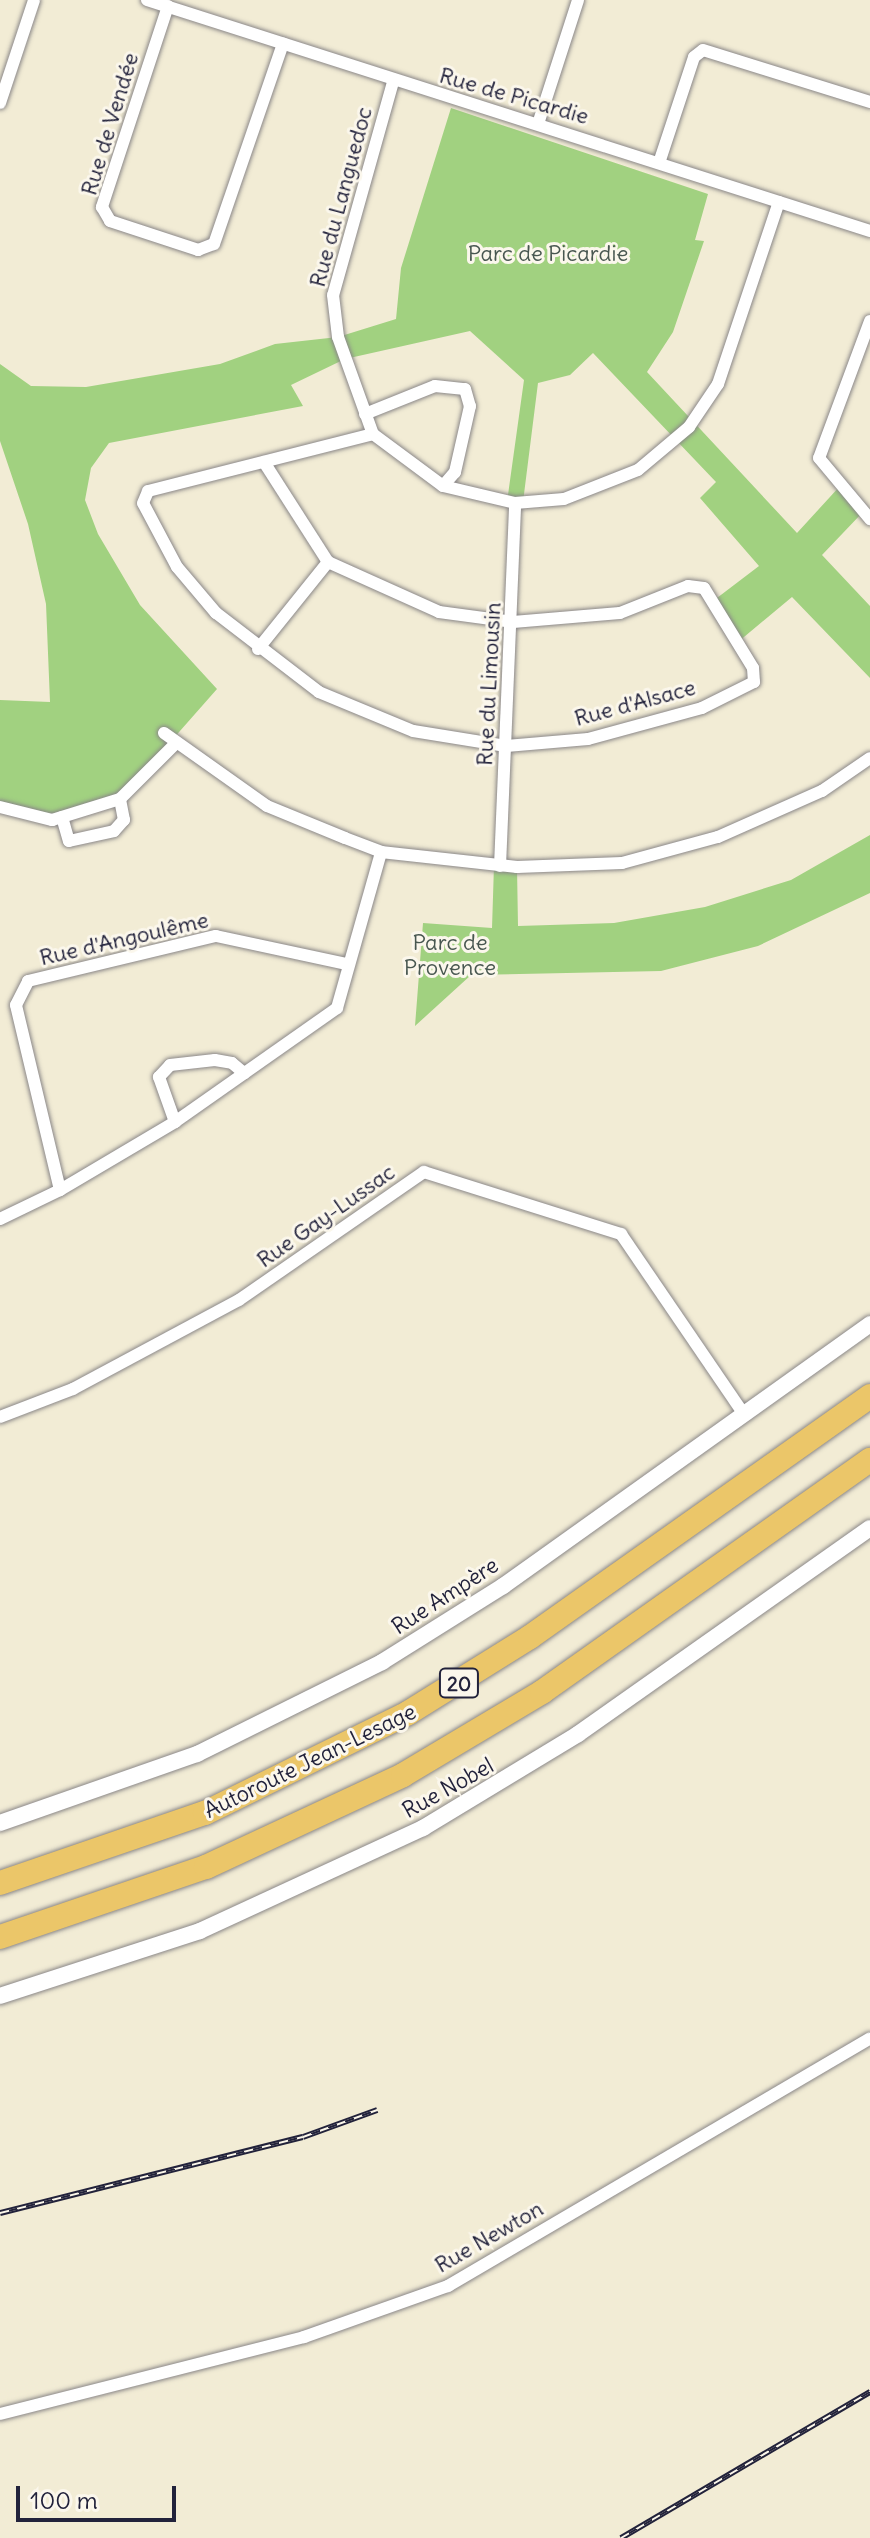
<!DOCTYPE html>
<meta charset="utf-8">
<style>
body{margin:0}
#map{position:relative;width:870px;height:2538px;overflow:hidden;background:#f2ecd5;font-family:Delius,sans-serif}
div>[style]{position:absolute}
.green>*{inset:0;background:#a1d180}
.roads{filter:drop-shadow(0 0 2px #8a8788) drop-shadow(0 0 2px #8a8788)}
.minor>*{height:12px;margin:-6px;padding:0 6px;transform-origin:6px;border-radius:6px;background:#fff}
.tertiary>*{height:16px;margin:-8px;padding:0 8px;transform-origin:8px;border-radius:8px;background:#fff}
.motorway>*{height:24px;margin:-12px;padding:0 12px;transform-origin:12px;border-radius:12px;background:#ebc669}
.rail>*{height:6px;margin-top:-3px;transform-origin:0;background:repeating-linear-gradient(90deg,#fbf7ec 0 9px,#22223b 0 18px);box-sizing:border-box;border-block:2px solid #22223b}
span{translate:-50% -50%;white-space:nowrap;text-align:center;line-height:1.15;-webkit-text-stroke:6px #fbf7ec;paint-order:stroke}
.shield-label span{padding:2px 6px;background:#fbf7ec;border:2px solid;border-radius:6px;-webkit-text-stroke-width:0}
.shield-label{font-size:20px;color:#22223b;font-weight:700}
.street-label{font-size:22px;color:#22223b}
.park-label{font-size:22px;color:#485750}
.scale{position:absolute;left:16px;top:2486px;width:160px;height:36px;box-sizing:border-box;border:4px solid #22223b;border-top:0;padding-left:10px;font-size:24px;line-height:28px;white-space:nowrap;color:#22223b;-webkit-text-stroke:6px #fbf7ec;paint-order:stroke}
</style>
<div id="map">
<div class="green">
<i style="clip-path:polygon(451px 108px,708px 194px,695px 240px,704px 241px,673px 332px,647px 372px,797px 533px,840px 486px,863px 512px,822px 555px,870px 606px,870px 678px,792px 597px,738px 642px,713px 601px,759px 566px,700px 498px,716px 482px,593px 353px,570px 375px,538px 383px,523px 502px,507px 502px,524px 380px,470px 331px,345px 359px,291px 385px,303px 406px,109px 443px,91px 468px,85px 500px,98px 534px,140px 605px,217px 689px,120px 799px,52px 820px,0 807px,0 700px,50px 702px,46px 604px,28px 524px,0 441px,0 364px,31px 386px,86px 387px,220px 364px,275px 344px,338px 337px,396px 319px,401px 268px)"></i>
<i style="clip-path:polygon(870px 835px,870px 893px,758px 946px,661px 971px,471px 975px,415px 1026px,423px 923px,492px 928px,494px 865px,517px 867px,518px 926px,614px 923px,705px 907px,791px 880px)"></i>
</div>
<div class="roads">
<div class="minor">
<i style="left:147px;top:0;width:759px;rotate:17.72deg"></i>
<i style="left:168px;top:6px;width:212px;rotate:108.2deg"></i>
<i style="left:102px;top:207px;width:16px;rotate:60deg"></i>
<i style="left:110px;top:221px;width:93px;rotate:18.2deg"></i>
<i style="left:198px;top:250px;width:17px;rotate:-21deg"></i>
<i style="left:214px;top:244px;width:212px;rotate:-71deg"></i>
<i style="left:393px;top:82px;width:221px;rotate:105.7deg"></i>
<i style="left:333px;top:295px;width:42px;rotate:83.2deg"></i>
<i style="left:338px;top:337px;width:103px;rotate:70.2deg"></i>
<i style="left:373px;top:434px;width:87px;rotate:36.6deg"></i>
<i style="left:443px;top:486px;width:74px;rotate:13.3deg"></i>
<i style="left:515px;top:503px;width:49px;rotate:-4.7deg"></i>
<i style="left:564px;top:499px;width:79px;rotate:-21.4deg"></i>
<i style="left:638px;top:470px;width:67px;rotate:-40.1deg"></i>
<i style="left:689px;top:427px;width:52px;rotate:-56deg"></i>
<i style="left:718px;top:384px;width:192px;rotate:-71.5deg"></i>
<i style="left:0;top:103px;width:108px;rotate:-71.7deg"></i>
<i style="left:538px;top:124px;width:130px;rotate:-72.1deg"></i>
<i style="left:660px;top:160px;width:108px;rotate:-71.7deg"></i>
<i style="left:694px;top:57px;width:11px;rotate:-38deg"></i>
<i style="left:703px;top:50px;width:175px;rotate:17.3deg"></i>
<i style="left:870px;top:321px;width:146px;rotate:110.4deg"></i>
<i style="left:819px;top:458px;width:80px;rotate:50.1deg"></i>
<i style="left:365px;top:414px;width:75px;rotate:-21.8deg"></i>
<i style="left:435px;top:386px;width:30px;rotate:6deg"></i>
<i style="left:465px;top:389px;width:18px;rotate:74deg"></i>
<i style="left:470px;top:406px;width:68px;rotate:102.8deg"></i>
<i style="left:455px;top:472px;width:18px;rotate:131deg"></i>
<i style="left:264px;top:462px;width:119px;rotate:57.4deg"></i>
<i style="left:328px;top:562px;width:122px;rotate:24.2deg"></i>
<i style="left:439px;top:612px;width:75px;rotate:7.7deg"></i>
<i style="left:513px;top:622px;width:107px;rotate:-4.8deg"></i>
<i style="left:620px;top:613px;width:73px;rotate:-21.7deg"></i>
<i style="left:688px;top:586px;width:16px;rotate:7deg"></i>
<i style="left:704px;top:588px;width:94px;rotate:58.5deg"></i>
<i style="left:753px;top:668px;width:14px;rotate:86deg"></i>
<i style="left:754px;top:682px;width:58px;rotate:153.4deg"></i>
<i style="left:702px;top:708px;width:118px;rotate:164.8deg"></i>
<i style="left:588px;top:739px;width:82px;rotate:175.1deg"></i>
<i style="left:506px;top:746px;width:94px;rotate:-170.8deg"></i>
<i style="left:413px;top:731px;width:102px;rotate:-157.5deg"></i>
<i style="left:319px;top:692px;width:130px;rotate:-142.5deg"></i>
<i style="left:216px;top:613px;width:60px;rotate:-130.3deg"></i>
<i style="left:177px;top:567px;width:72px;rotate:-118deg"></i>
<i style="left:143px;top:503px;width:13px;rotate:-67deg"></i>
<i style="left:148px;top:491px;width:232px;rotate:-14.2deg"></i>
<i style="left:258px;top:649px;width:112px;rotate:-51.2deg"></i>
<i style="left:164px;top:733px;width:126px;rotate:35.3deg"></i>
<i style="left:267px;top:806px;width:84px;rotate:22.3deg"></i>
<i style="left:345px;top:838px;width:39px;rotate:21deg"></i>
<i style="left:381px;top:852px;width:137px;rotate:6.3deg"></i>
<i style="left:517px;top:867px;width:105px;rotate:-2.2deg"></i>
<i style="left:622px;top:863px;width:99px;rotate:-15.2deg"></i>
<i style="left:718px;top:837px;width:114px;rotate:-23.9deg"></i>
<i style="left:822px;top:791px;width:58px;rotate:-34.5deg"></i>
<i style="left:0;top:807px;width:54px;rotate:14deg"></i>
<i style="left:52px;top:820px;width:71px;rotate:-17.2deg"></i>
<i style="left:120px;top:799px;width:79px;rotate:-45deg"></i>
<i style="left:62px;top:817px;width:25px;rotate:74deg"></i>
<i style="left:69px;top:841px;width:46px;rotate:-12.5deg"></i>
<i style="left:114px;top:831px;width:15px;rotate:-48deg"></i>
<i style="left:124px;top:820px;width:21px;rotate:-101deg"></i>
<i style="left:500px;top:866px;width:363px;rotate:-87.6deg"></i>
<i style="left:175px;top:1122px;width:48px;rotate:-109.6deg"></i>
<i style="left:159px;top:1077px;width:16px;rotate:-47deg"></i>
<i style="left:170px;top:1065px;width:45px;rotate:-6.3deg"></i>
<i style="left:215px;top:1060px;width:17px;rotate:10deg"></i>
<i style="left:232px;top:1063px;width:16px;rotate:40deg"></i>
<i style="left:60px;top:1190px;width:190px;rotate:-103.4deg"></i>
<i style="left:16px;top:1005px;width:27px;rotate:-63deg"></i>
<i style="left:28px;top:981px;width:193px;rotate:-13.5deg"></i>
<i style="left:216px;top:936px;width:134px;rotate:12.1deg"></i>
<i style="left:0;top:1219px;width:67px;rotate:-25.8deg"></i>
<i style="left:60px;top:1190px;width:134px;rotate:-30.6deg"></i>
<i style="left:175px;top:1122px;width:198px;rotate:-35.1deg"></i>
<i style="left:337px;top:1008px;width:162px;rotate:-74.2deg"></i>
<i style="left:0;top:1417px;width:78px;rotate:-21deg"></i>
<i style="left:73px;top:1389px;width:188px;rotate:-28.2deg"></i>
<i style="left:239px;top:1300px;width:225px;rotate:-34.7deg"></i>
<i style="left:424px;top:1172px;width:207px;rotate:17.5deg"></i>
<i style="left:621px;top:1234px;width:218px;rotate:55.7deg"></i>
<i style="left:0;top:2414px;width:314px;rotate:-14.2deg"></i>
<i style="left:304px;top:2337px;width:153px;rotate:-19.5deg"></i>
<i style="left:448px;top:2286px;width:489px;rotate:-30.4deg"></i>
</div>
<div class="tertiary">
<i style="left:0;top:1823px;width:209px;rotate:-19.3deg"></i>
<i style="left:197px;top:1754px;width:207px;rotate:-26.4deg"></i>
<i style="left:382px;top:1662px;width:143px;rotate:-32.1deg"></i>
<i style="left:503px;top:1586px;width:451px;rotate:-35.5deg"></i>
<i style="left:0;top:1996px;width:210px;rotate:-18deg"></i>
<i style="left:200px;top:1931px;width:246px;rotate:-24.8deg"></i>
<i style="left:423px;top:1828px;width:181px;rotate:-31.2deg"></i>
<i style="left:578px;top:1734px;width:357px;rotate:-35.2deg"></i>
</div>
<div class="motorway">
<i style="left:0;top:1883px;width:217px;rotate:-18.9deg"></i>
<i style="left:205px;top:1813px;width:226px;rotate:-26.2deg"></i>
<i style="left:408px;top:1713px;width:144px;rotate:-31.9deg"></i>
<i style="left:530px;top:1637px;width:417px;rotate:-35.3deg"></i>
<i style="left:0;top:1937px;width:218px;rotate:-18.8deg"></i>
<i style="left:206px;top:1867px;width:217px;rotate:-25deg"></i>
<i style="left:403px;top:1775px;width:162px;rotate:-30.8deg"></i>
<i style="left:542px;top:1692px;width:402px;rotate:-35.3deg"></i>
</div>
</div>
<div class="rail">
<i style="left:0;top:2213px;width:312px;rotate:-14.1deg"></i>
<i style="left:303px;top:2137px;width:79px;rotate:-20deg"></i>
<i style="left:621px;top:2538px;width:289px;rotate:-30.4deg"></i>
</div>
<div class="shield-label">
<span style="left:459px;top:1683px">20</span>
</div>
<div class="street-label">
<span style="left:514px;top:96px;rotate:16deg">Rue de Picardie</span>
<span style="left:110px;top:124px;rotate:-73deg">Rue de Vendée</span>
<span style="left:341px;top:197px;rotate:-75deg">Rue du Languedoc</span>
<span style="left:489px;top:684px;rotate:-87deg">Rue du Limousin</span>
<span style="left:635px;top:703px;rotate:-15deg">Rue d'Alsace</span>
<span style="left:124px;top:939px;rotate:-13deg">Rue d'Angoulême</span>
<span style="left:326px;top:1216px;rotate:-35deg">Rue Gay-Lussac</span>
<span style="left:445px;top:1596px;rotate:-33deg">Rue Ampère</span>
<span style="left:310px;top:1761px;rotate:-26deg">Autoroute Jean-Lesage</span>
<span style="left:448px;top:1788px;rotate:-29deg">Rue Nobel</span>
<span style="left:489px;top:2237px;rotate:-30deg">Rue Newton</span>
</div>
<div class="park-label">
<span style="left:548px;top:254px">Parc de Picardie</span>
<span style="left:450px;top:955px">Parc de<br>Provence</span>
</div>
<div class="scale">100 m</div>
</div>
